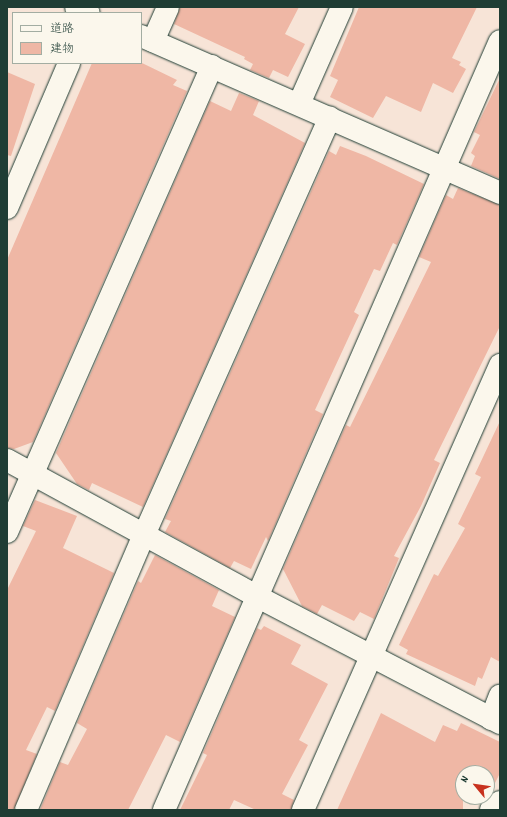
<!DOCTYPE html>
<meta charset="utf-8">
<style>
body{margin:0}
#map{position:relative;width:507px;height:817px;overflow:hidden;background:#f7e4d7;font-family:Dekko,"Klee One",sans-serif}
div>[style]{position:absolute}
.building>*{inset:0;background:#efb7a5}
.roads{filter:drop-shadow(0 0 1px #1f3d34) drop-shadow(0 0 1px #1f3d34)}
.minor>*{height:22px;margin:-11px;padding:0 11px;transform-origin:11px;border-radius:11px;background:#fbf7ec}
span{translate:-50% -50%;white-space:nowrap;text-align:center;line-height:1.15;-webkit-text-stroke:3px #fbf7ec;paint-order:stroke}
.frame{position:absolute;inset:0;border:8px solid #1f3d34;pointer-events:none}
.legend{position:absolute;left:12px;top:12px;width:130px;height:52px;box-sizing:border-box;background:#fbf7ec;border:1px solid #a3ada2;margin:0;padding:5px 7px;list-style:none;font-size:12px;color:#1f3d34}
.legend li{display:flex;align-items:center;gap:8px;height:20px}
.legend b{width:20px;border:1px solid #a3ada2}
.north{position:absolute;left:455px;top:765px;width:40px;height:40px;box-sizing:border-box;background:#fbf7ec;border:1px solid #a3ada2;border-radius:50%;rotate:299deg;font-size:11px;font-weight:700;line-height:16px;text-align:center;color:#1f3d34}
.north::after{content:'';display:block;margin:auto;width:14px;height:18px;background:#c8321e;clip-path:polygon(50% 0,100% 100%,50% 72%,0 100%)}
</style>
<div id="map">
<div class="building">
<i style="clip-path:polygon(180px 7px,299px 7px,285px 34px,305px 44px,288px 77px,273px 70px,269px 78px,250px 70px,253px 64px,244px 59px,245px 57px,174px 24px)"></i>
<i style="clip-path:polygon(359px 7px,477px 7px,452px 58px,461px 62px,459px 65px,466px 69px,453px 93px,433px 83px,421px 112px,386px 96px,373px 118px,330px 97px,338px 80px,330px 76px)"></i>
<i style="clip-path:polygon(92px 63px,142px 63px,177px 80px,173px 85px,187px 91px,33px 442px,14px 449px,7px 448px,7px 260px)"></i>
<i style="clip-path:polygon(7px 72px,35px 84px,11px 156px,7px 155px)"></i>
<i style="clip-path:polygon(500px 78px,500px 179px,471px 166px,475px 156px,471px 153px,480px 135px,474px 132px)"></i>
<i style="clip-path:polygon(239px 93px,259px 101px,253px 115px,305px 143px,143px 507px,92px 483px,89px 490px,77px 484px,56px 453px,210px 101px,231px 111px)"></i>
<i style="clip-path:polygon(340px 146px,366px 156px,424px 184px,397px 245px,393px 243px,380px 271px,374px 269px,354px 312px,359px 315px,315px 410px,323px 414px,268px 541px,266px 537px,251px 569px,234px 561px,230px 568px,165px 532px,171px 521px,165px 519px,329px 151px,336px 155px)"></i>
<i style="clip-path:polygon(458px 188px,500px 205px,500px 326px,434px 460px,440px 463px,421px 506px,394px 556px,399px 558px,374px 619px,360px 612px,354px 621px,322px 605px,317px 614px,302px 606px,283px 569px,346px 425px,350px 427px,431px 262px,419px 257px,446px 195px,453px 199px)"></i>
<i style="clip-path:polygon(500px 421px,500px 662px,491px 657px,482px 679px,478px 677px,475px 686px,406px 654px,408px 650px,399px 645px,434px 574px,438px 576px,465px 528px,458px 524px,481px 477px,475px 474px)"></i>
<i style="clip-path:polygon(35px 500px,77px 516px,63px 548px,114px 573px,55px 711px,47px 707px,26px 750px,37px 754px,14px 810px,7px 810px,7px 590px,36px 531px,23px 526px)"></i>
<i style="clip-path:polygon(155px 555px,219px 590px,212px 606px,235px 617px,180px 742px,166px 735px,128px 810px,40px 810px,60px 762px,68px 765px,87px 729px,77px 723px,138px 581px,141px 583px)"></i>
<i style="clip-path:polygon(264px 626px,301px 645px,291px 664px,328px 684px,299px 740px,308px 745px,282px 794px,294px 800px,291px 810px,256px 810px,234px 800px,229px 810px,180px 810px,207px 755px,203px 753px,257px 628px,261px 630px)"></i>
<i style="clip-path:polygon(381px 713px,435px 742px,443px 725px,457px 731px,461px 723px,500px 742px,500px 773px,493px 787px,487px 784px,487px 773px,463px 772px,463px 810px,337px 810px)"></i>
</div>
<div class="roads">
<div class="minor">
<i style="left:76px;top:7px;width:14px;rotate:25deg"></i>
<i style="left:141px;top:36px;width:392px;rotate:23.6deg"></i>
<i style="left:153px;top:41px;width:37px;rotate:-66deg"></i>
<i style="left:299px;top:104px;width:106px;rotate:-66.1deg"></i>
<i style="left:7px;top:208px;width:158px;rotate:-66.8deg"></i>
<i style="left:7px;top:460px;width:286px;rotate:28.6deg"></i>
<i style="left:258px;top:597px;width:273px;rotate:27.5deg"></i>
<i style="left:7px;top:532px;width:509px;rotate:-66.25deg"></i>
<i style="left:491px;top:719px;width:25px;rotate:-69deg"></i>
<i style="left:26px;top:810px;width:299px;rotate:-66.8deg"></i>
<i style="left:144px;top:535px;width:457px;rotate:-66deg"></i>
<i style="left:164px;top:810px;width:839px;rotate:-66.4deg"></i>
<i style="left:303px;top:810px;width:487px;rotate:-66.1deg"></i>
<i style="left:491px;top:810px;width:12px;rotate:-42deg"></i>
</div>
</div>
<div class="frame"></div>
<ul class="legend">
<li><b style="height:5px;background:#fbf7ec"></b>道路</li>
<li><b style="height:11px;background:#efb7a5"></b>建物</li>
</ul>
<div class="north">N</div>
</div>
